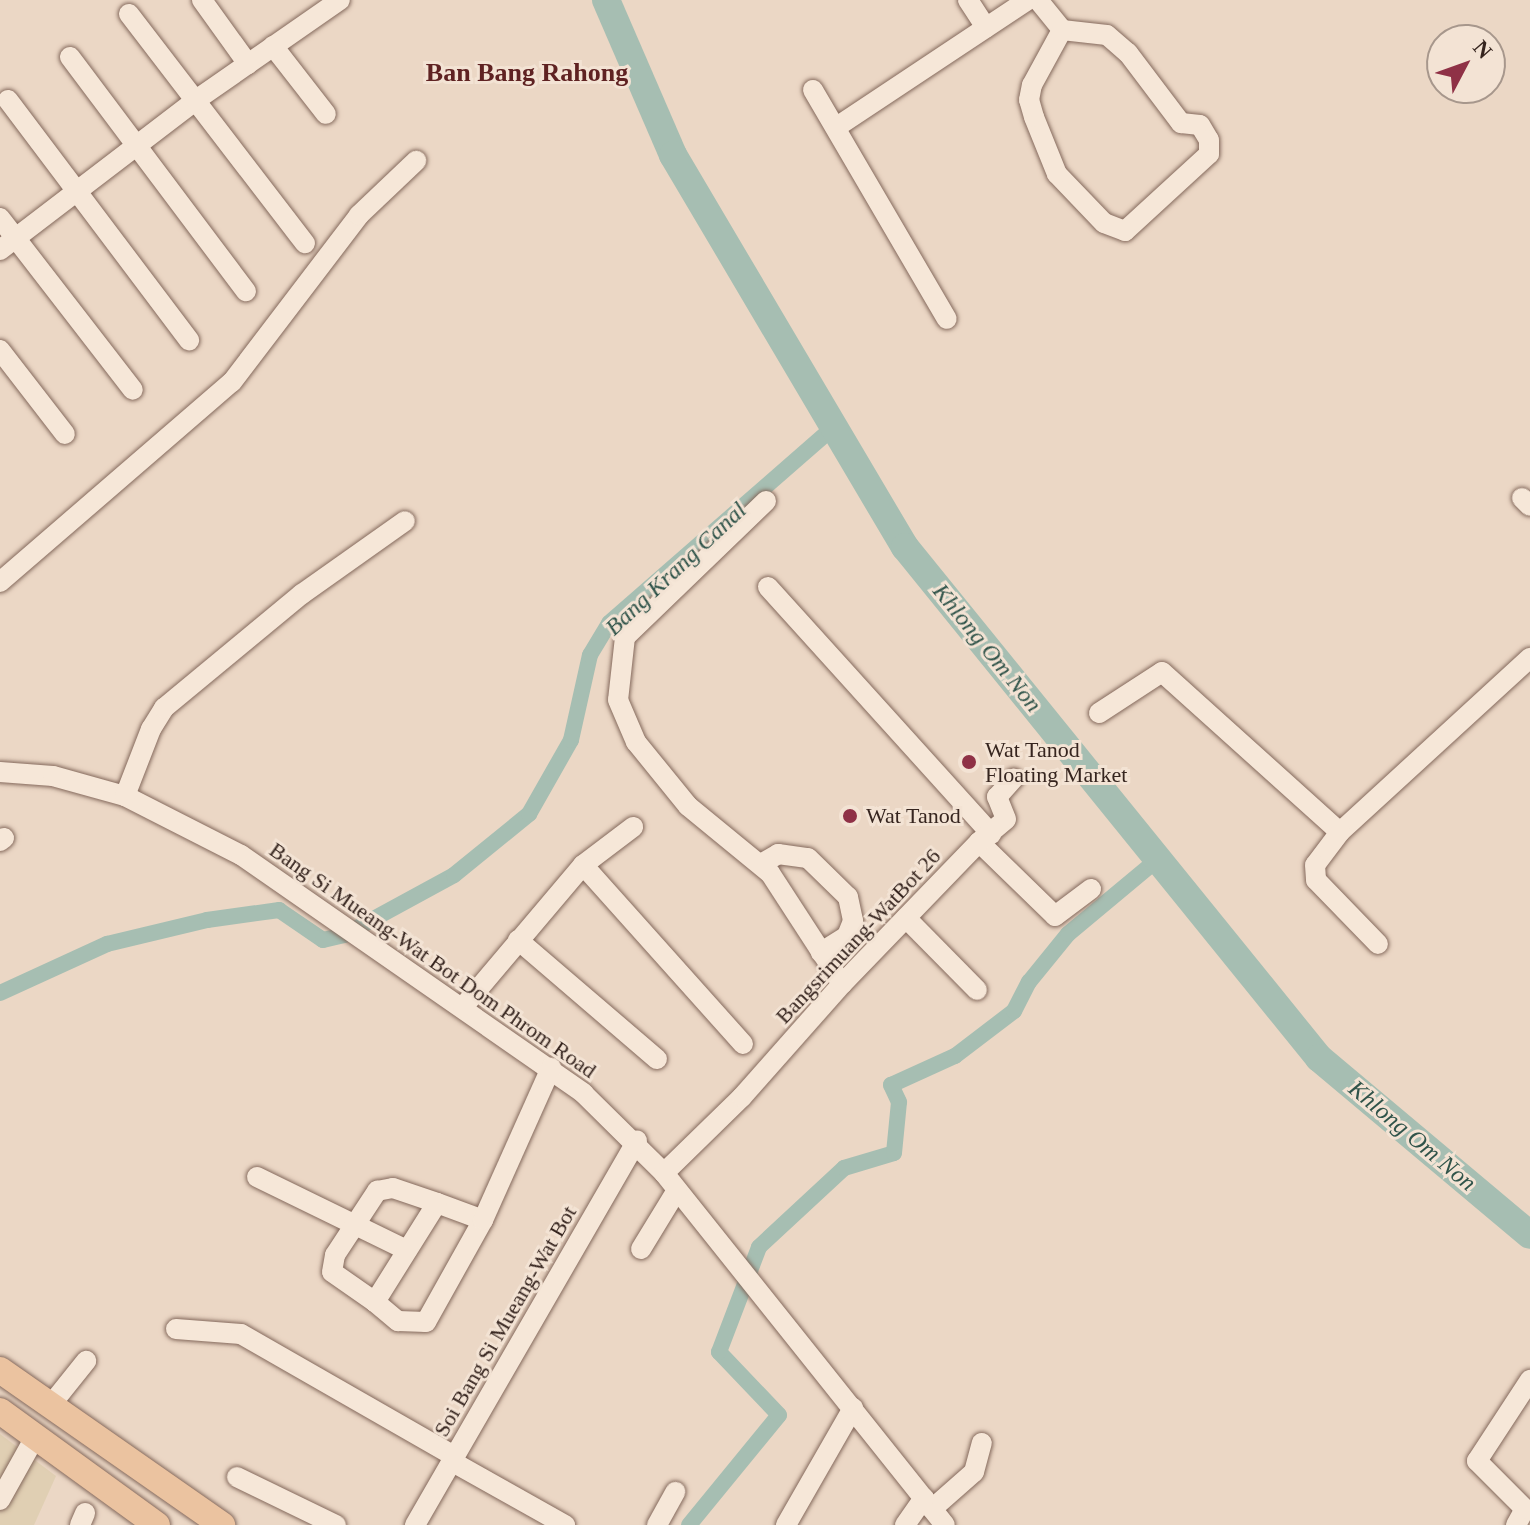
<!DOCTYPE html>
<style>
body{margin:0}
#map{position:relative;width:1530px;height:1525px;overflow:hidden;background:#ebd7c5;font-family:"Times New Roman",serif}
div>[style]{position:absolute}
.farmland>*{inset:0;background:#e0cfb3}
.canal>*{height:16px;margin:-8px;padding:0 8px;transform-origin:8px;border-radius:8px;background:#a6beb2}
.river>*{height:28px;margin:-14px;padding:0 14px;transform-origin:14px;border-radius:14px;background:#a6beb2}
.roads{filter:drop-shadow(0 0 2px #84695c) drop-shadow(0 0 2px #84695c)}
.minor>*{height:20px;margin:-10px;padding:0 10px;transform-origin:10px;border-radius:10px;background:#f6e7d8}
.major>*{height:26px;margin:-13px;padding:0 13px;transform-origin:13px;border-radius:13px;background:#ebc3a0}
.dots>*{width:22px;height:22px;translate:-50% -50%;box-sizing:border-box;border:4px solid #f3e3d4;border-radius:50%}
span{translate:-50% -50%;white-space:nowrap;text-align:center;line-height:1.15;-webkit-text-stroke:6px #f3e3d4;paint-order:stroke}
.poi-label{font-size:22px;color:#36251f}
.left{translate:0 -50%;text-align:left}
.street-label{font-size:22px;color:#36251f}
.water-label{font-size:24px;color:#30544a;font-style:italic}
.quarter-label{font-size:26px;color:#5f2222;font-weight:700}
.north{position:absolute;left:1426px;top:24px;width:80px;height:80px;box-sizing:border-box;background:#f3e3d4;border:2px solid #a7978c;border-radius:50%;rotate:49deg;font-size:22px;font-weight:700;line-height:32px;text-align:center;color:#36251f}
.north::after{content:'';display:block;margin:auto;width:28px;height:36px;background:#8f3146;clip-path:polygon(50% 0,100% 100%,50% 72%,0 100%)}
</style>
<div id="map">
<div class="farmland">
<i style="clip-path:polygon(0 1434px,56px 1476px,34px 1525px,0 1525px)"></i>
</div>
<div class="canal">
<i style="left:0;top:993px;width:118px;rotate:-24.6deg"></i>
<i style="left:107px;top:944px;width:103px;rotate:-13.5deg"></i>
<i style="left:207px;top:920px;width:73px;rotate:-7.9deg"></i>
<i style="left:279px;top:910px;width:53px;rotate:34.3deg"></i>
<i style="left:323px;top:940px;width:22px;rotate:-13deg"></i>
<i style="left:344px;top:935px;width:125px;rotate:-28.6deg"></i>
<i style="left:454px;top:875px;width:97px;rotate:-39.1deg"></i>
<i style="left:529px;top:814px;width:85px;rotate:-60.4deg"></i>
<i style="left:571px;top:740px;width:87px;rotate:-77.4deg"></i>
<i style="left:590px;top:655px;width:37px;rotate:-59deg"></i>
<i style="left:609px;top:623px;width:298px;rotate:-41.1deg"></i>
<i style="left:689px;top:1525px;width:142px;rotate:-50.7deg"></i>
<i style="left:779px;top:1415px;width:87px;rotate:-133.6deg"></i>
<i style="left:719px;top:1352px;width:112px;rotate:-69.1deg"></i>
<i style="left:759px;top:1247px;width:116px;rotate:-42.9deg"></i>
<i style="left:844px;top:1168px;width:52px;rotate:-16.7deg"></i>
<i style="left:894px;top:1153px;width:51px;rotate:-84.4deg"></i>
<i style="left:899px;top:1102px;width:19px;rotate:-115deg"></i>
<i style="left:891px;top:1085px;width:70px;rotate:-24.4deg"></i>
<i style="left:955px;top:1056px;width:74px;rotate:-37.3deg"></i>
<i style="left:1014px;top:1011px;width:33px;rotate:-63deg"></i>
<i style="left:1029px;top:982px;width:62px;rotate:-50.9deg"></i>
<i style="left:1068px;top:934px;width:117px;rotate:-39.8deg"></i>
</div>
<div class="river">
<i style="left:606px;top:0;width:169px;rotate:66.6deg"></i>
<i style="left:673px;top:155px;width:456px;rotate:59.4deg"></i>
<i style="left:905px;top:547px;width:658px;rotate:50.99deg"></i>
<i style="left:1319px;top:1058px;width:275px;rotate:40deg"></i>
</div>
<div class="roads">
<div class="minor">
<i style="left:202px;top:0;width:79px;rotate:54.3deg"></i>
<i style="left:968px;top:0;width:33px;rotate:57deg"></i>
<i style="left:1038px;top:0;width:38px;rotate:51deg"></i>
<i style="left:1062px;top:30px;width:45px;rotate:6.3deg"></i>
<i style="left:1107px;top:35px;width:28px;rotate:41deg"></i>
<i style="left:1128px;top:53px;width:88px;rotate:52.9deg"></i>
<i style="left:1181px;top:123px;width:19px;rotate:6deg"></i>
<i style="left:1200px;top:125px;width:17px;rotate:59deg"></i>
<i style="left:1209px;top:140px;width:14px;rotate:90deg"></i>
<i style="left:1209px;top:154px;width:114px;rotate:137.5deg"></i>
<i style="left:1125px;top:231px;width:22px;rotate:-159deg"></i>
<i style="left:1104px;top:223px;width:68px;rotate:-133.8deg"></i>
<i style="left:1057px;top:174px;width:61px;rotate:-112deg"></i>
<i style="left:1034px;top:117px;width:18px;rotate:-106deg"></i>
<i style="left:1029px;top:100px;width:15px;rotate:-79deg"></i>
<i style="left:1032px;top:85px;width:63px;rotate:-61.4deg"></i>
<i style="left:129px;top:14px;width:289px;rotate:52.5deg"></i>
<i style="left:273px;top:46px;width:86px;rotate:52.1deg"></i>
<i style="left:70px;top:57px;width:293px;rotate:53.1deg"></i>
<i style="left:813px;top:90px;width:265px;rotate:59.7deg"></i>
<i style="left:8px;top:100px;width:301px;rotate:53deg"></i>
<i style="left:838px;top:126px;width:228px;rotate:-33.6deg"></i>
<i style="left:0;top:218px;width:217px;rotate:52.3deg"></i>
<i style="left:0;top:250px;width:247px;rotate:-37.4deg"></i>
<i style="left:196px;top:100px;width:175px;rotate:-34.8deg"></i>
<i style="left:0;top:350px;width:106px;rotate:52.3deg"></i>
<i style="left:1522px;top:498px;width:11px;rotate:45deg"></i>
<i style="left:766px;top:501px;width:196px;rotate:136deg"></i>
<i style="left:625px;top:637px;width:63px;rotate:96.3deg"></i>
<i style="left:618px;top:700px;width:46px;rotate:66.8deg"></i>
<i style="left:636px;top:742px;width:82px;rotate:50.9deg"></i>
<i style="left:688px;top:806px;width:106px;rotate:39.3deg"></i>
<i style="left:770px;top:873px;width:132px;rotate:57deg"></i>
<i style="left:0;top:582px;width:306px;rotate:-40.8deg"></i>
<i style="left:232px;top:382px;width:210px;rotate:-52.7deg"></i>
<i style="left:359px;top:215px;width:79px;rotate:-43.5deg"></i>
<i style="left:768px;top:587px;width:333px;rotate:47.9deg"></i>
<i style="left:1099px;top:713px;width:75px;rotate:-33.1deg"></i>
<i style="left:1162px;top:672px;width:239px;rotate:42deg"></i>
<i style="left:1340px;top:832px;width:258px;rotate:-42.5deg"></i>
<i style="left:0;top:772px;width:53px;rotate:4.3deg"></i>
<i style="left:53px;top:776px;width:75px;rotate:15.5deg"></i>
<i style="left:125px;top:796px;width:130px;rotate:27deg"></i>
<i style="left:241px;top:855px;width:417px;rotate:34.8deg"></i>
<i style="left:583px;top:1093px;width:114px;rotate:44.6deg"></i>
<i style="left:664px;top:1173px;width:450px;rotate:51.4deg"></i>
<i style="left:125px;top:796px;width:72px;rotate:-68.8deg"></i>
<i style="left:151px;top:729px;width:25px;rotate:-58deg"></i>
<i style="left:164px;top:708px;width:179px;rotate:-39.6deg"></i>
<i style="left:302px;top:594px;width:126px;rotate:-35.3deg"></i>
<i style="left:1340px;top:832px;width:41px;rotate:127.1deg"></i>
<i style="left:1315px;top:865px;width:15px;rotate:86deg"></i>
<i style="left:1316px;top:880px;width:89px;rotate:45.9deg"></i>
<i style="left:0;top:841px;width:5px;rotate:-37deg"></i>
<i style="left:979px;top:842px;width:106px;rotate:44.2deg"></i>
<i style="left:1055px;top:916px;width:45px;rotate:-36.9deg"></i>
<i style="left:761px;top:864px;width:20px;rotate:-30deg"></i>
<i style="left:778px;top:854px;width:30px;rotate:8deg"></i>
<i style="left:808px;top:858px;width:56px;rotate:44.3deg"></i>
<i style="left:848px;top:897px;width:25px;rotate:78deg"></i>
<i style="left:853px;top:921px;width:16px;rotate:112deg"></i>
<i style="left:847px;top:936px;width:31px;rotate:148deg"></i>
<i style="left:583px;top:865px;width:240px;rotate:48.2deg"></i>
<i style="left:906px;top:918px;width:101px;rotate:45.4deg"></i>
<i style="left:518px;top:940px;width:183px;rotate:40.6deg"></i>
<i style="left:463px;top:1007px;width:186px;rotate:-49.8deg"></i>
<i style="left:583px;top:865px;width:63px;rotate:-37.2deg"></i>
<i style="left:664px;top:1173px;width:109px;rotate:-44.3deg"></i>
<i style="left:742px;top:1097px;width:151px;rotate:-48.5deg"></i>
<i style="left:842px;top:984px;width:197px;rotate:-46deg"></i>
<i style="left:979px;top:842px;width:35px;rotate:-40deg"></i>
<i style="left:1006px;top:819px;width:24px;rotate:-112deg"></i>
<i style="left:997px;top:797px;width:25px;rotate:-48deg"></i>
<i style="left:257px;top:1177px;width:167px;rotate:26deg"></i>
<i style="left:483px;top:1220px;width:49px;rotate:-159.7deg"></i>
<i style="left:437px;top:1203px;width:117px;rotate:122.1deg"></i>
<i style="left:375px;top:1302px;width:30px;rotate:40deg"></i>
<i style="left:398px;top:1321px;width:28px;rotate:2deg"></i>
<i style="left:426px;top:1322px;width:117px;rotate:-60.8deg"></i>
<i style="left:483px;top:1220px;width:167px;rotate:-65.9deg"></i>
<i style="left:641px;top:1249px;width:69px;rotate:-58.6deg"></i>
<i style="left:375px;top:1302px;width:52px;rotate:-145.1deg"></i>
<i style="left:332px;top:1272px;width:17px;rotate:-80deg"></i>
<i style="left:335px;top:1255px;width:77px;rotate:-56.7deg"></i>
<i style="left:377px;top:1191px;width:16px;rotate:-11deg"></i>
<i style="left:393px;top:1188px;width:46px;rotate:18.8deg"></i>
<i style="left:176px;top:1329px;width:65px;rotate:4.4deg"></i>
<i style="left:241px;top:1334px;width:245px;rotate:29.8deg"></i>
<i style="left:50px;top:1406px;width:58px;rotate:-51.3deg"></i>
<i style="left:451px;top:1461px;width:131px;rotate:29.3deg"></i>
<i style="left:237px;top:1477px;width:110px;rotate:25.9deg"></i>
<i style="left:0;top:1500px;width:72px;rotate:-60.9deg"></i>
<i style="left:932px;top:1509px;width:56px;rotate:-41.4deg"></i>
<i style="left:974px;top:1472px;width:30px;rotate:-75deg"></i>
<i style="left:80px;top:1525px;width:13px;rotate:-67deg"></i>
<i style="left:415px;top:1525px;width:444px;rotate:-60deg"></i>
<i style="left:657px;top:1525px;width:38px;rotate:-61deg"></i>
<i style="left:786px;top:1525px;width:135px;rotate:-60.2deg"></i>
<i style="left:905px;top:1525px;width:33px;rotate:-55deg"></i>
<i style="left:1516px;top:1525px;width:18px;rotate:-61deg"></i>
<i style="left:1525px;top:1509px;width:68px;rotate:-135deg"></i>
<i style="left:1477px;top:1461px;width:97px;rotate:-56.8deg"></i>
</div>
<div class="major">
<i style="left:0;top:1370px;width:271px;rotate:34.9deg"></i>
<i style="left:0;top:1411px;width:194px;rotate:36deg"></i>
</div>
</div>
<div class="dots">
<i style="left:969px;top:762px;background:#8f3146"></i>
<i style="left:850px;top:816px;background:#8f3146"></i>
</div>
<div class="poi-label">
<span class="left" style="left:985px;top:762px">Wat Tanod<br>Floating Market</span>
<span class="left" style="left:866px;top:816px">Wat Tanod</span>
</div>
<div class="street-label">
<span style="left:858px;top:936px;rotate:-47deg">Bangsrimuang-WatBot 26</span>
<span style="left:433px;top:960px;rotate:35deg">Bang Si Mueang-Wat Bot Dom Phrom Road</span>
<span style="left:505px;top:1321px;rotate:-60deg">Soi Bang Si Mueang-Wat Bot</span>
</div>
<div class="water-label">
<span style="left:676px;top:569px;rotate:-43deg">Bang Krang Canal</span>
<span style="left:987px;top:648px;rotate:51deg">Khlong Om Non</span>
<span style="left:1412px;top:1136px;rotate:40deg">Khlong Om Non</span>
</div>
<div class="quarter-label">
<span style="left:527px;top:73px">Ban Bang Rahong</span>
</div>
<div class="north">N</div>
</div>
